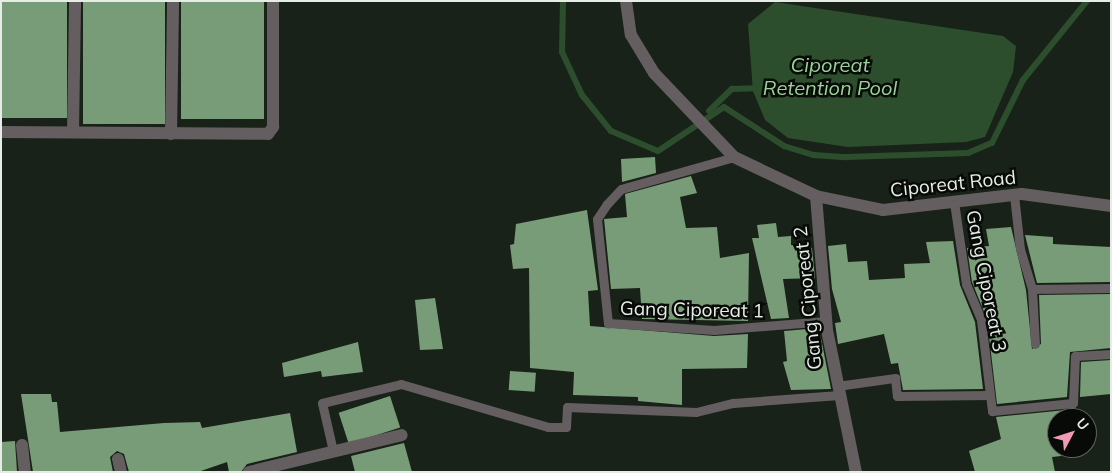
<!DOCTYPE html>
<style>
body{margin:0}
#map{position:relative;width:1112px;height:473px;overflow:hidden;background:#192219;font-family:Mulish,sans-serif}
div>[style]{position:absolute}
.water>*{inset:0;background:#2d4e2d}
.stream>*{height:6px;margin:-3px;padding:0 3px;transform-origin:3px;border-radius:3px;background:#2d4e2d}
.building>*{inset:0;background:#789c77;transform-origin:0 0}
.lane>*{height:9px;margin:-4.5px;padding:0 4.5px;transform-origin:4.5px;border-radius:4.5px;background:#645e60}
.street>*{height:12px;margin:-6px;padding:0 6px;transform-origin:6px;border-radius:6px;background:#645e60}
span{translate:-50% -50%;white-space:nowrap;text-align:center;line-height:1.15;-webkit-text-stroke:5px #070a07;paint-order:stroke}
.street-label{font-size:19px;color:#e6ece6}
.water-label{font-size:20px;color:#9ad399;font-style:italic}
.frame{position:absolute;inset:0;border:2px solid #e6ece6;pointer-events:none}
.north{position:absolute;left:1047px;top:408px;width:50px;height:50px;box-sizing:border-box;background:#070a07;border:1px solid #606460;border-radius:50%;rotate:50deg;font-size:14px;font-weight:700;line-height:20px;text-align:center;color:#e6ece6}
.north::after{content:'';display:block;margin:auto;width:18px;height:22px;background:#f09ab6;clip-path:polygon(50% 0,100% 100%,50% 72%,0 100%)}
</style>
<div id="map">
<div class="water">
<i style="clip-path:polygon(775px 2px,1003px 36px,1016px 46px,1013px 72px,985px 137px,966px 142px,848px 147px,788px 138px,765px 120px,753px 91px,748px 24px)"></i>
</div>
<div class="stream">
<i style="left:563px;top:1px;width:51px;rotate:91.1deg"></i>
<i style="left:562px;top:52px;width:47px;rotate:65.1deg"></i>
<i style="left:582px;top:95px;width:46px;rotate:51.1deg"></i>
<i style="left:611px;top:131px;width:51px;rotate:23.1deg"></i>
<i style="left:658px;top:151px;width:79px;rotate:-33.7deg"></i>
<i style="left:724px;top:107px;width:72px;rotate:33deg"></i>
<i style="left:784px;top:146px;width:31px;rotate:17deg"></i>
<i style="left:814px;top:155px;width:32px;rotate:4deg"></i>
<i style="left:846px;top:157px;width:122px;rotate:-1.9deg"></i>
<i style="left:968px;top:153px;width:26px;rotate:-23deg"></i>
<i style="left:992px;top:143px;width:70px;rotate:-63.8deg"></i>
<i style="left:1023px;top:80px;width:102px;rotate:-51deg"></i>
<i style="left:709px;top:111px;width:32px;rotate:-44deg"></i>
<i style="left:732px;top:89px;width:28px;rotate:-2deg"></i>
</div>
<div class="building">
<i style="left:1px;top:1px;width:66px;height:117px"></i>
<i style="left:83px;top:1px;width:82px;height:123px"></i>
<i style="left:181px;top:1px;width:83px;height:118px"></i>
<i style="clip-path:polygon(655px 157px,656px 173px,622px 182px,621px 159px)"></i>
<i style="clip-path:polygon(691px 176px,697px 193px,680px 197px,686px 228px,717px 227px,720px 258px,749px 253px,748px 321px,642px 319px,640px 288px,611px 289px,604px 219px,627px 217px,625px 194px)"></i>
<i style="clip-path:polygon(587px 210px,598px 290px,588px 291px,590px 326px,714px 336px,748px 334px,747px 368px,682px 369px,682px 405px,638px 401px,638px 397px,573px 395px,574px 372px,530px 368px,529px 268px,513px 269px,510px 245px,514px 244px,516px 224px)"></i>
<i style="clip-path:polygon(776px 223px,778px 237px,791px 236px,791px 245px,812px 248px,815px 278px,783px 279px,789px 318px,771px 319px,752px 238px,759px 238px,757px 225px)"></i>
<i style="clip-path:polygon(1011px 227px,1026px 290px,1032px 349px,1041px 344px,1039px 295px,1111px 294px,1111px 348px,1070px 352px,1067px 397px,997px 404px,987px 319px,972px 282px,967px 248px,989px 246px,986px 229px)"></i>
<i style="clip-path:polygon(1025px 235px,1053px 237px,1053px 244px,1111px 247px,1111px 282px,1037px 283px)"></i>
<i style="clip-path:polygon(953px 241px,960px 285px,975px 322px,983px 389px,903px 390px,898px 363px,891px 364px,884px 334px,838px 344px,835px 323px,841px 322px,832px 289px,828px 246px,846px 244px,848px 262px,867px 261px,869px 280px,905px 278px,904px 264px,930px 263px,926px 242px)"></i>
<i style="clip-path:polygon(435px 298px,443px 349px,420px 350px,415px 300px)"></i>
<i style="clip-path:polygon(819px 328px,831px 389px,791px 390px,783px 362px,787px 361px,784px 331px)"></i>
<i style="clip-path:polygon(358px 342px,363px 372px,322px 377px,321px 371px,284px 377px,282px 363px)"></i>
<i style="clip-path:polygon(1111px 360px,1111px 394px,1080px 397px,1081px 362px)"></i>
<i style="left:510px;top:371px;width:26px;height:19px;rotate:4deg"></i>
<i style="clip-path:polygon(21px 394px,51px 394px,52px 402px,57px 402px,60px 432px,164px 423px,200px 422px,202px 428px,290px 413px,297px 452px,247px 464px,241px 472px,229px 472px,227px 462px,198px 472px,129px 472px,124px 454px,117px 451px,110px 457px,113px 472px,33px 472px)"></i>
<i style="left:390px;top:396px;width:33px;height:54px;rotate:72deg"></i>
<i style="clip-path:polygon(1066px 410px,1066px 418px,1057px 418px,1061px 456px,1052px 457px,1055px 472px,975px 472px,969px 451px,1001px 439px,996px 417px)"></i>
<i style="clip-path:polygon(15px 441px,17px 472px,1px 472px,1px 442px)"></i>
<i style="clip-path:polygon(404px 443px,412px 472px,355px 472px,351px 456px)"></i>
</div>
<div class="lane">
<i style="left:734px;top:157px;width:117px;rotate:164.2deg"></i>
<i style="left:621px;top:189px;width:21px;rotate:133deg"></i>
<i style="left:607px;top:204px;width:18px;rotate:124deg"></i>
<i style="left:597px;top:219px;width:105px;rotate:84deg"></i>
<i style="left:608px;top:323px;width:106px;rotate:3.8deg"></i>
<i style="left:714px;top:330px;width:113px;rotate:-4.6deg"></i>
<i style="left:1014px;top:195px;width:54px;rotate:83.7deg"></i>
<i style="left:1020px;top:249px;width:42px;rotate:73.3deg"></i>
<i style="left:1032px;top:289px;width:55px;rotate:86.9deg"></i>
<i style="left:954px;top:202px;width:83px;rotate:81.7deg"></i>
<i style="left:966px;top:284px;width:39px;rotate:67deg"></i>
<i style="left:981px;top:320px;width:92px;rotate:83.1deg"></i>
<i style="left:992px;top:411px;width:81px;rotate:-5.6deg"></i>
<i style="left:1073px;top:403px;width:47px;rotate:-87.6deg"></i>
<i style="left:1075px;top:356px;width:36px;rotate:-3deg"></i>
<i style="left:1032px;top:289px;width:79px;rotate:-0.7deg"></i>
<i style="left:837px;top:386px;width:59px;rotate:-7.9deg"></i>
<i style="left:895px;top:378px;width:18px;rotate:84deg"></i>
<i style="left:897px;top:396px;width:93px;rotate:-0.6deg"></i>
<i style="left:333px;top:451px;width:49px;rotate:-102.9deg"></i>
<i style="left:322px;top:403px;width:81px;rotate:-13.5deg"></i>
<i style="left:401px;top:384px;width:153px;rotate:16.3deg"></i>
<i style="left:548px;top:427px;width:18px"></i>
<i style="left:566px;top:427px;width:20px;rotate:-87deg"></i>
<i style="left:567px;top:407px;width:129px;rotate:2.2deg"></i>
<i style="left:696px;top:412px;width:38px;rotate:-14deg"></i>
<i style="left:733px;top:403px;width:106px;rotate:-4.3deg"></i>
</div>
<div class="street">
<i style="left:626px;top:1px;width:34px;rotate:82deg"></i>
<i style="left:631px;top:35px;width:44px;rotate:58.8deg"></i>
<i style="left:654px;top:73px;width:116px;rotate:46.4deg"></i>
<i style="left:734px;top:157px;width:91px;rotate:25.4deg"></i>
<i style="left:816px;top:196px;width:68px;rotate:11.8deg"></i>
<i style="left:883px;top:210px;width:140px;rotate:-6.6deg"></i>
<i style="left:1022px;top:194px;width:90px;rotate:7.7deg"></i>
<i style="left:1px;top:132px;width:267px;rotate:0.4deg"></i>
<i style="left:268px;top:134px;width:9px;rotate:-54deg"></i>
<i style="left:273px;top:127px;width:126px;rotate:-90deg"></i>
<i style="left:73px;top:132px;width:131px;rotate:-89.1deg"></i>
<i style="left:171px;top:134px;width:133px;rotate:-89.1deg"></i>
<i style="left:816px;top:196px;width:134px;rotate:85.3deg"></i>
<i style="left:827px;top:330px;width:145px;rotate:78.5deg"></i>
<i style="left:22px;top:445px;width:27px;rotate:84deg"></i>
<i style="left:118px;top:459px;width:13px;rotate:77deg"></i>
<i style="left:249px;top:472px;width:157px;rotate:-13.6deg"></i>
</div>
<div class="street-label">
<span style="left:953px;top:184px;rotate:-6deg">Ciporeat Road</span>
<span style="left:986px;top:281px;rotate:79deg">Gang Ciporeat 3</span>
<span style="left:808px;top:298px;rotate:-96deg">Gang Ciporeat 2</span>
<span style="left:692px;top:310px;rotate:1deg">Gang Ciporeat 1</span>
</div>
<div class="water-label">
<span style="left:830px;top:76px">Ciporeat<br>Retention Pool</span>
</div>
<div class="frame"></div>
<div class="north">U</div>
</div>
